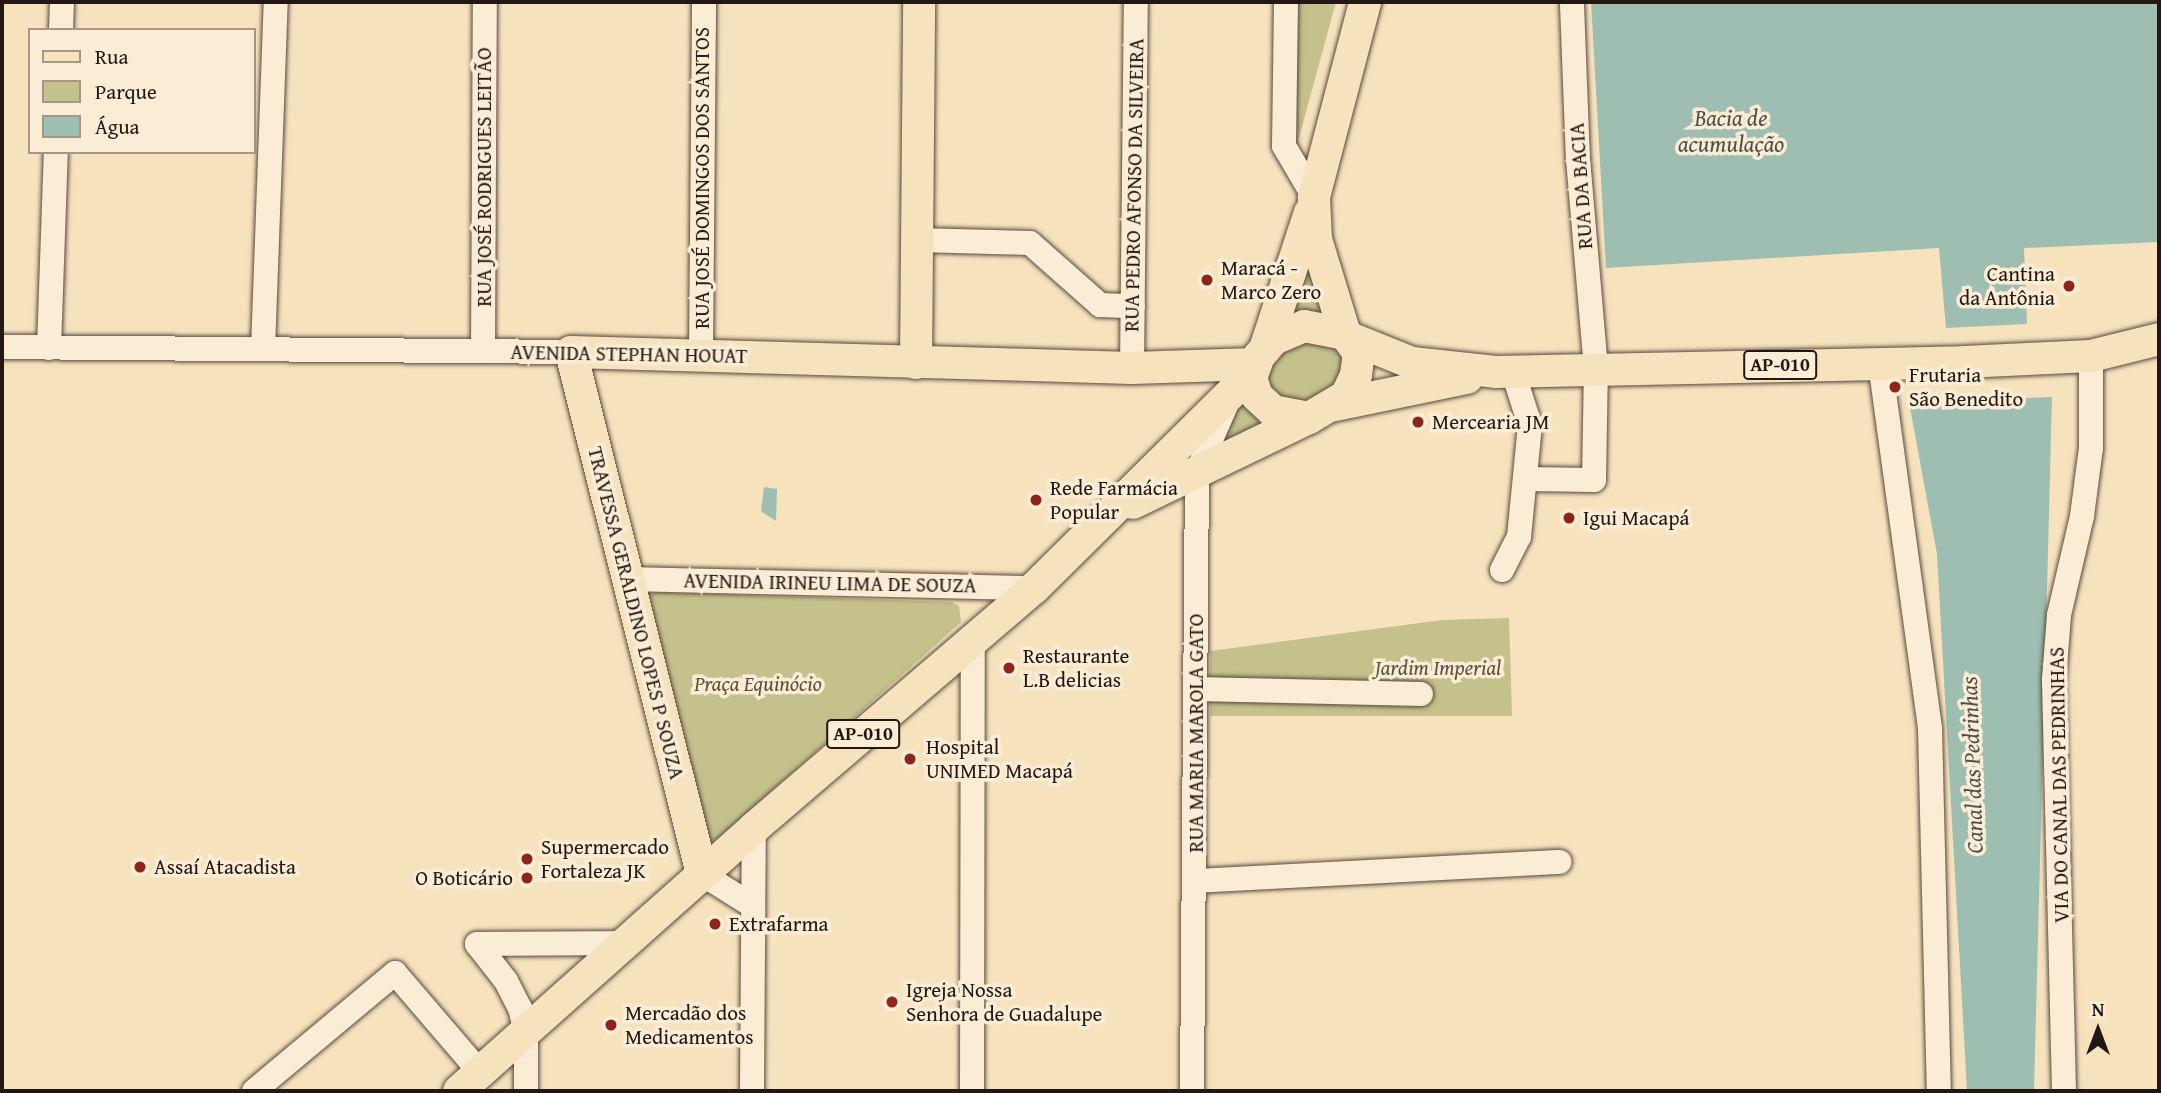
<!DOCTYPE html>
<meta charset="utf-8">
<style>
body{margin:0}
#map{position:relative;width:2161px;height:1093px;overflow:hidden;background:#f7e2be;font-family:"Gentium Book Plus",serif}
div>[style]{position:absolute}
.green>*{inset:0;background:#c4c18c}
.water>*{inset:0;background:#9dbeb0}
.roads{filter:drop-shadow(0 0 2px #574a3d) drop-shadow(0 0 2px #574a3d)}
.minor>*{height:24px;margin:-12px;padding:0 12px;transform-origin:12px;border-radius:12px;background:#faecd5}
.major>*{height:32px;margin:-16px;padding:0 16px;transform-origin:16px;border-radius:16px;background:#f7e2be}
.dots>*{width:19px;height:19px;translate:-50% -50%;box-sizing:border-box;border:4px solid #faecd5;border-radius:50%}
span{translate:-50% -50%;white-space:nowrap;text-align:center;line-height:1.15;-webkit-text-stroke:7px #faecd5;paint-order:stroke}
.shield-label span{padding:2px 5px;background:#faecd5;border:2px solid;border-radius:5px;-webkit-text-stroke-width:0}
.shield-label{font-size:19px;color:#221712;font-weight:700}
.street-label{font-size:21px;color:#221712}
.poi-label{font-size:21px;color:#221712}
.left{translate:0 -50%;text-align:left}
.right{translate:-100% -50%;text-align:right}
.park-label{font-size:21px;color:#5b523d;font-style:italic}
.water-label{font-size:23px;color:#4d5149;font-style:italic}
.frame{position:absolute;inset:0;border:4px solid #221712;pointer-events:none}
.legend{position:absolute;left:28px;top:28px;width:228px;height:126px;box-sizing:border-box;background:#faecd5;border:2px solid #a49787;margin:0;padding:9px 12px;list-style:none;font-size:21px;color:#221712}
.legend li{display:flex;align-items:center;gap:14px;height:35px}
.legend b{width:35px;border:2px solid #a49787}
.north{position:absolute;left:2063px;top:995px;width:70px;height:70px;-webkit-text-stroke:5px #faecd5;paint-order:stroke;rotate:0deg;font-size:19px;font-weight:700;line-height:28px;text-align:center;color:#221712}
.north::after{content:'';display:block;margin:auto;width:24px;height:32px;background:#221712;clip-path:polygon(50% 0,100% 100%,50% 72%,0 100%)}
</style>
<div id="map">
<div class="green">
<i style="clip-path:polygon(1297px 2px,1336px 2px,1294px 156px)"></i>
<i style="clip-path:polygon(1303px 250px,1329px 316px,1280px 325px)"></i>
<i style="clip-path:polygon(1322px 338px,1347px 356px,1343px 376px,1323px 393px,1305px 400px,1292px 402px,1272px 396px,1267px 372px,1276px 356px,1286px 348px)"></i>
<i style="clip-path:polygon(1239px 392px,1268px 418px,1267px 431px,1207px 458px)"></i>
<i style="clip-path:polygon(656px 592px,952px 602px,959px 606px,961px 622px,718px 839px,711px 840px,703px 837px,648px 595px)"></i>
<i style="clip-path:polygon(1509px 618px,1512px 716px,1210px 716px,1210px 651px,1442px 620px)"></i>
</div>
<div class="water">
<i style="clip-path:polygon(1591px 2px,2159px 2px,2159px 242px,2024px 248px,2027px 324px,1946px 328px,1939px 248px,1606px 268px)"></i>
<i style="clip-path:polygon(2052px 397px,2034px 1091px,1967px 1091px,1937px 554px,1909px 402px)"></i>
<i style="clip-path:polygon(764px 487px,777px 489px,776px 521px,761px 511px)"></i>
</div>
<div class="roads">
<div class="minor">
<i style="left:1286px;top:2px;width:144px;rotate:90.8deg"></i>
<i style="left:1284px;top:146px;width:59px;rotate:59.5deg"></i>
<i style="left:61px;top:30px;width:28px;rotate:-88deg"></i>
<i style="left:917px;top:240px;width:113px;rotate:1.5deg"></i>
<i style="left:1030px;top:243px;width:94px;rotate:41.5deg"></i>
<i style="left:1100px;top:305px;width:33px;rotate:2deg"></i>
<i style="left:2px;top:347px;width:569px;rotate:0.5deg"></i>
<i style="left:49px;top:348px;width:196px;rotate:-88deg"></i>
<i style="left:263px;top:349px;width:347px;rotate:-87.9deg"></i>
<i style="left:483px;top:351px;width:349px;rotate:-89.7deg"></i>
<i style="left:701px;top:353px;width:351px;rotate:-89.5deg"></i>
<i style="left:1880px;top:363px;width:369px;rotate:82.2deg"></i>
<i style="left:1930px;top:729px;width:362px;rotate:88.6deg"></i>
<i style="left:1132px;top:368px;width:366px;rotate:-89.4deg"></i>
<i style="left:1526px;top:479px;width:68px;rotate:0.8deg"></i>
<i style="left:1594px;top:480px;width:111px;rotate:-89deg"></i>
<i style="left:1596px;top:369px;width:209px;rotate:-94.9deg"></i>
<i style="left:1578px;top:161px;width:159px;rotate:-92.2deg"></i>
<i style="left:1502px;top:570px;width:37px;rotate:-63deg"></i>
<i style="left:1519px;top:537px;width:113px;rotate:-84.4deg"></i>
<i style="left:1530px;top:425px;width:56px;rotate:-107.8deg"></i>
<i style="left:627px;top:579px;width:407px;rotate:1.3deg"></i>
<i style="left:1197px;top:689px;width:224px;rotate:1.3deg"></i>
<i style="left:702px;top:874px;width:60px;rotate:32.1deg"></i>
<i style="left:1195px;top:881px;width:365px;rotate:-3deg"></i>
<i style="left:477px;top:944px;width:47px;rotate:51.9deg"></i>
<i style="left:506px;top:981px;width:30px;rotate:63deg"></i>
<i style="left:520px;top:1008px;width:25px;rotate:76deg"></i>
<i style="left:526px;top:1032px;width:59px;rotate:90deg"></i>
<i style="left:477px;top:944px;width:148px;rotate:-0.4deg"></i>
<i style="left:254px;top:1091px;width:184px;rotate:-39.9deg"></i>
<i style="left:395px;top:973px;width:130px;rotate:49.4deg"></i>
<i style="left:752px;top:1091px;width:263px;rotate:-89.6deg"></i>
<i style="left:972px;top:1091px;width:451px;rotate:-89.9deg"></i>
<i style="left:1192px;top:1091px;width:619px;rotate:-89.54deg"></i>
<i style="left:1197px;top:472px;width:75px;rotate:-66.5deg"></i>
<i style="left:2064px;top:1091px;width:412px;rotate:-91.4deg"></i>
<i style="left:2054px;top:679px;width:64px;rotate:-85.5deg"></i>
<i style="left:2059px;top:615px;width:102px;rotate:-76.9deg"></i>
<i style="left:2082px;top:516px;width:69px;rotate:-82.5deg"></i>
<i style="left:2091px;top:448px;width:92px;rotate:-90deg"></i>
</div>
<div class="major">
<i style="left:1304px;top:326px;width:42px;rotate:11deg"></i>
<i style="left:1345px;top:334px;width:24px;rotate:54deg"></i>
<i style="left:1359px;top:353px;width:22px;rotate:98deg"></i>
<i style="left:1356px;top:375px;width:23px;rotate:115deg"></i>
<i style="left:1346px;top:396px;width:43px;rotate:149.3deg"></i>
<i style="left:1309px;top:418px;width:37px;rotate:-169deg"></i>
<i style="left:1273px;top:411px;width:22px;rotate:-137deg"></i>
<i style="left:1257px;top:396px;width:19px;rotate:-108deg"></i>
<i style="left:1251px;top:378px;width:23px;rotate:-70deg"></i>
<i style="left:1259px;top:356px;width:23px;rotate:-49deg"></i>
<i style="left:1274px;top:339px;width:33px;rotate:-23deg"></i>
<i style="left:1345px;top:334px;width:99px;rotate:-107deg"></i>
<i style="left:1316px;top:239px;width:42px;rotate:-92.7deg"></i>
<i style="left:1314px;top:197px;width:202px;rotate:-75.3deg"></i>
<i style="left:1350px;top:338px;width:67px;rotate:22deg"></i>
<i style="left:1412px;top:363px;width:84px;rotate:6.1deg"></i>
<i style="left:1496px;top:372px;width:468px;rotate:-1.2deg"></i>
<i style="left:1964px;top:362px;width:127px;rotate:-2.7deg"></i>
<i style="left:2091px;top:356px;width:70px;rotate:-14deg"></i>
<i style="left:1265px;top:349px;width:144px;rotate:-71.8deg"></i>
<i style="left:916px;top:363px;width:361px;rotate:-89.5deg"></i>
<i style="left:1335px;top:405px;width:135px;rotate:-11.6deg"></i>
<i style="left:1133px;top:503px;width:195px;rotate:-25.8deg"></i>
<i style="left:702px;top:874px;width:538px;rotate:-104.09deg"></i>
<i style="left:571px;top:352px;width:561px;rotate:1.63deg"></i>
<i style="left:1132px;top:368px;width:123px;rotate:-1.9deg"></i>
<i style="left:459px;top:1091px;width:395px;rotate:-41.7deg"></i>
<i style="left:754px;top:828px;width:369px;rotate:-40.6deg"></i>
<i style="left:1034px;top:588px;width:307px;rotate:-44.7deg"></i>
</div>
</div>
<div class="dots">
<i style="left:1207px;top:280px;background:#8f2418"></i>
<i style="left:2069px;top:286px;background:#8f2418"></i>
<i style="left:1895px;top:387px;background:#8f2418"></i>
<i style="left:1418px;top:422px;background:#8f2418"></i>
<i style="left:1036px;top:500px;background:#8f2418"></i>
<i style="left:1569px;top:518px;background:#8f2418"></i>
<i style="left:1009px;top:668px;background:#8f2418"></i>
<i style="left:910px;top:759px;background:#8f2418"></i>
<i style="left:527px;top:859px;background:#8f2418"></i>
<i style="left:140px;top:867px;background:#8f2418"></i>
<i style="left:527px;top:878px;background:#8f2418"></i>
<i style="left:715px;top:924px;background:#8f2418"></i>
<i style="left:892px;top:1002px;background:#8f2418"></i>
<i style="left:611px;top:1025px;background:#8f2418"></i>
</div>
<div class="shield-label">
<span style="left:1780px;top:365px">AP-010</span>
<span style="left:863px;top:734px">AP-010</span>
</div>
<div class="street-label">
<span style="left:484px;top:177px;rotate:-90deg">RUA JOSÉ RODRIGUES LEITÃO</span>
<span style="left:702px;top:178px;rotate:-90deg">RUA JOSÉ DOMINGOS DOS SANTOS</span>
<span style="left:1134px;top:185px;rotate:-89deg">RUA PEDRO AFONSO DA SILVEIRA</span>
<span style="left:1581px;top:186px;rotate:-94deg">RUA DA BACIA</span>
<span style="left:629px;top:354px;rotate:1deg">AVENIDA STEPHAN HOUAT</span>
<span style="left:830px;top:583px;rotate:1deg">AVENIDA IRINEU LIMA DE SOUZA</span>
<span style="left:636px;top:613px;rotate:76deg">TRAVESSA GERALDINO LOPES P SOUZA</span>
<span style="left:1196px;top:733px;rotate:-90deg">RUA MARIA MAROLA GATO</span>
<span style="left:2059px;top:785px;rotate:-91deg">VIA DO CANAL DAS PEDRINHAS</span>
</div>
<div class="poi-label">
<span class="left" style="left:1221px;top:280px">Maracá -<br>Marco Zero</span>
<span class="right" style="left:2055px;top:286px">Cantina<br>da Antônia</span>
<span class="left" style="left:1909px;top:387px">Frutaria<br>São Benedito</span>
<span class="left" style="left:1432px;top:422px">Mercearia JM</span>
<span class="left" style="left:1050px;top:500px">Rede Farmácia<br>Popular</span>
<span class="left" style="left:1583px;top:518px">Igui Macapá</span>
<span class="left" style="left:1023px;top:668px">Restaurante<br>L.B delicias</span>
<span class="left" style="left:926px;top:759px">Hospital<br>UNIMED Macapá</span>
<span class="left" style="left:541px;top:859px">Supermercado<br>Fortaleza JK</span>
<span class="left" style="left:154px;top:867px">Assaí Atacadista</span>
<span class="right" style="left:513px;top:878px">O Boticário</span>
<span class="left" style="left:729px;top:924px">Extrafarma</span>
<span class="left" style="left:906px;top:1002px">Igreja Nossa<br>Senhora de Guadalupe</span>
<span class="left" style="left:625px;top:1025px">Mercadão dos<br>Medicamentos</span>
</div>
<div class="park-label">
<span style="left:1438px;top:668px">Jardim Imperial</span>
<span style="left:758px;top:684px">Praça Equinócio</span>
</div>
<div class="water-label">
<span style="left:1731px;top:131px">Bacia de<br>acumulação</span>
<span style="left:1972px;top:765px;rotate:-92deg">Canal das Pedrinhas</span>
</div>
<div class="frame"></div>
<ul class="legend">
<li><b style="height:9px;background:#f7e2be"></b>Rua</li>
<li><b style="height:19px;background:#c4c18c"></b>Parque</li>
<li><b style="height:19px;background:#9dbeb0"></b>Água</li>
</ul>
<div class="north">N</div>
</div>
